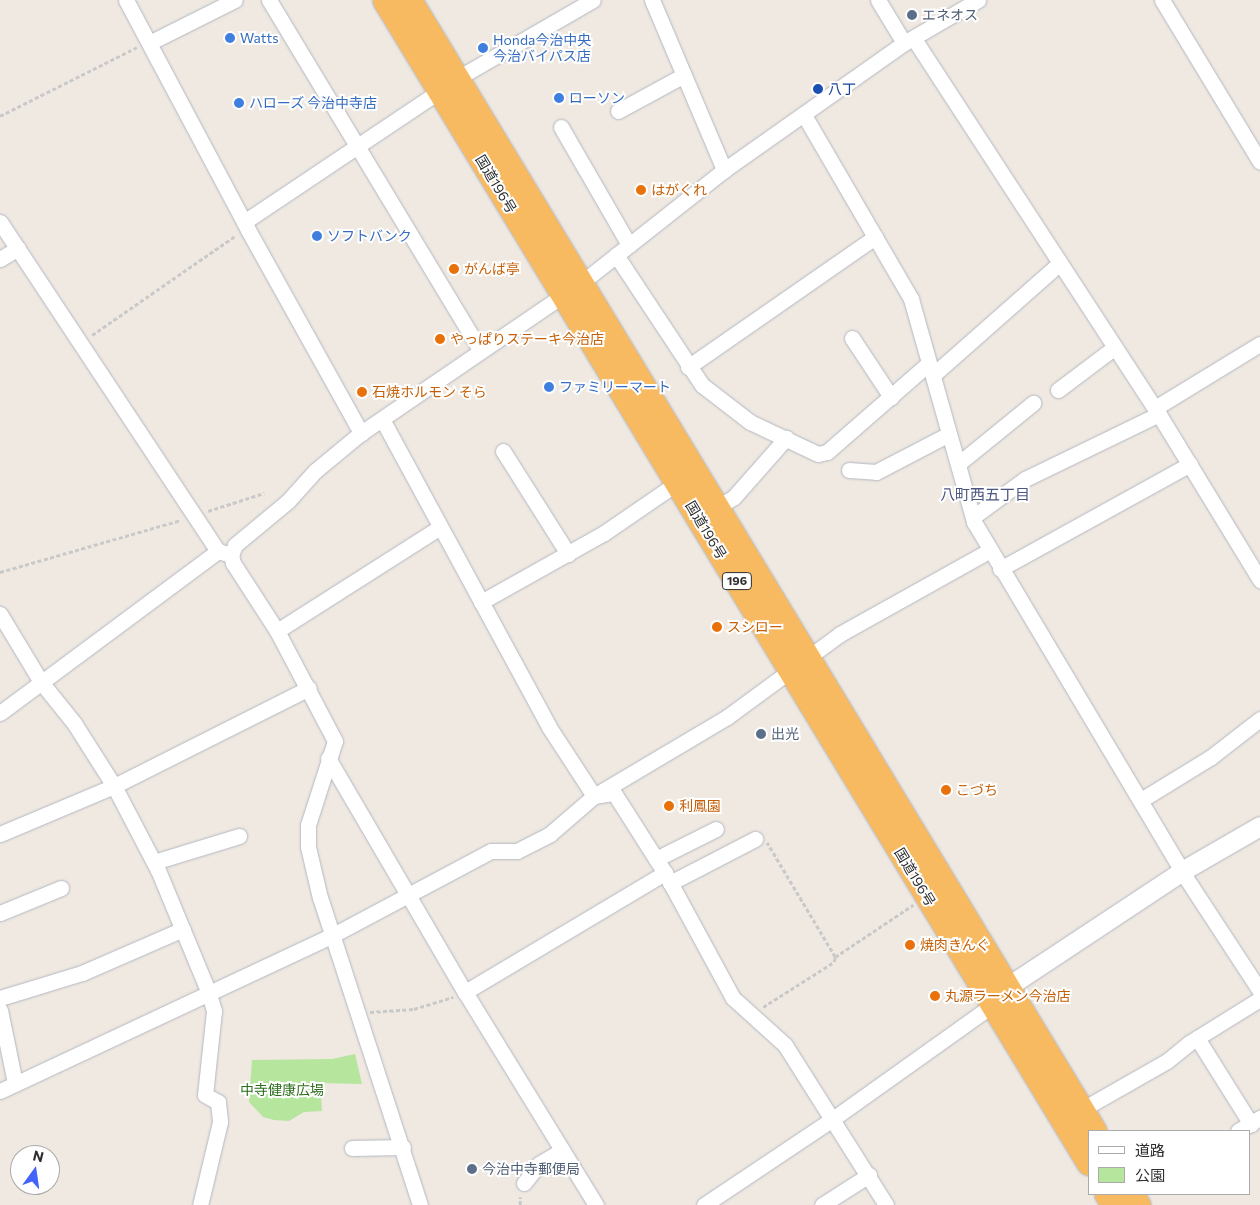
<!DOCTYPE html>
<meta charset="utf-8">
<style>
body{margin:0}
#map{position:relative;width:1260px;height:1205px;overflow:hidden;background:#efe9e1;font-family:Commissioner,"Noto Sans JP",sans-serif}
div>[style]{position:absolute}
.green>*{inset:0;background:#b6e59e}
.path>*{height:2.5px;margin-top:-1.25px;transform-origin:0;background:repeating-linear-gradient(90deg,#c9c9c9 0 4px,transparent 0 6.5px)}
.roads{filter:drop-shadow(0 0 1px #b4b7c1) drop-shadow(0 0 1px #b4b7c1)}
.minor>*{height:15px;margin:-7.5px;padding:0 7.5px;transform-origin:7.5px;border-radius:7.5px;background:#fff}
.tertiary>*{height:19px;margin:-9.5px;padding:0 9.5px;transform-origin:9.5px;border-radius:9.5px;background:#fff}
.trunk>*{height:25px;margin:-12.5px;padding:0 12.5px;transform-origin:12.5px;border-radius:12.5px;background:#f8ba60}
.dots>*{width:14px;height:14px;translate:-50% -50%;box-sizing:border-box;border:2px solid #fff;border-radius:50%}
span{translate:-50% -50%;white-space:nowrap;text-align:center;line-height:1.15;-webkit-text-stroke:4px #fff;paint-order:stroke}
.shield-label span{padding:1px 4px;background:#fff;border:1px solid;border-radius:4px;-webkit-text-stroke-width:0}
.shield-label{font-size:12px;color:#2e2e2e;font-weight:700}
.service-label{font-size:14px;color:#4e5e75}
.left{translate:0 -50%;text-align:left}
.shop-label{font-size:14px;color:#366cbe}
.transit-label{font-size:14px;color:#164399}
.street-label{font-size:14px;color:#2e2e2e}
.food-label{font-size:14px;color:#c56008}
.park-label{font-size:14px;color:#2c6e1b}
.neighbourhood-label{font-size:15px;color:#4d5680}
.legend{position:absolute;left:1088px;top:1130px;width:162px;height:65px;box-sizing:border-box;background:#fff;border:1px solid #ababab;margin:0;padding:6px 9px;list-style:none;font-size:15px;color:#2e2e2e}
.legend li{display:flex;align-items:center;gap:10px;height:25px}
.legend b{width:25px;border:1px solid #ababab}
.north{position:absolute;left:10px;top:1145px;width:50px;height:50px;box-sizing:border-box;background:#fff;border:1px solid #ababab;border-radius:50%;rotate:14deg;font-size:14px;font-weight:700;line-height:20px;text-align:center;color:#2e2e2e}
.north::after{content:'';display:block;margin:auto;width:18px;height:22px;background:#4264fb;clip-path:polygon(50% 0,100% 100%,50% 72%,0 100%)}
</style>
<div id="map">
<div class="green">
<i style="clip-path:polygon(355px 1054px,362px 1084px,320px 1083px,322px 1111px,304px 1112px,289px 1121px,274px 1120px,263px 1117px,249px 1102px,252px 1060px,332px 1059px)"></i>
</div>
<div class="path">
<i style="left:0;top:116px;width:153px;rotate:-26.7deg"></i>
<i style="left:92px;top:335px;width:174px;rotate:-34.7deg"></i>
<i style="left:208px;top:511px;width:59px;rotate:-17.8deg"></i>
<i style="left:0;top:572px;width:188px;rotate:-16deg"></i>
<i style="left:835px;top:957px;width:94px;rotate:-33.7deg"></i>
<i style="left:763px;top:1007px;width:84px;rotate:-32.4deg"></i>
<i style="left:834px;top:962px;width:5px;rotate:-79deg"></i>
<i style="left:835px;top:957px;width:133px;rotate:-120.8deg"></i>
<i style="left:370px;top:1012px;width:44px;rotate:-3.9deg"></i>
<i style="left:414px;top:1009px;width:41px;rotate:-17.1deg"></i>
<i style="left:520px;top:1205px;width:8px;rotate:-90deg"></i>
</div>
<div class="roads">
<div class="minor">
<i style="left:126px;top:0;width:258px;rotate:62deg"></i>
<i style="left:247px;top:228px;width:235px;rotate:60.9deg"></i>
<i style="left:269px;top:0;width:410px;rotate:58.9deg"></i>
<i style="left:652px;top:0;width:185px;rotate:67deg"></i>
<i style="left:878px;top:0;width:50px;rotate:58.8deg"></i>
<i style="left:1162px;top:0;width:189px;rotate:58.8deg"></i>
<i style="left:914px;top:39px;width:441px;rotate:56.9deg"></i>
<i style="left:1155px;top:408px;width:202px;rotate:58.6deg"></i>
<i style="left:149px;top:43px;width:96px;rotate:-26.6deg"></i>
<i style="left:456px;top:79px;width:158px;rotate:-30deg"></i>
<i style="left:618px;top:111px;width:75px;rotate:-28.6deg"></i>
<i style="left:804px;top:115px;width:213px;rotate:59.8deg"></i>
<i style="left:911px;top:299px;width:232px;rotate:74.2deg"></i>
<i style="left:974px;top:522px;width:414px;rotate:59.2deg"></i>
<i style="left:1186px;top:878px;width:135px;rotate:56.8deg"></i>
<i style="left:561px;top:127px;width:136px;rotate:60deg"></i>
<i style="left:0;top:222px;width:395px;rotate:56.5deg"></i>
<i style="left:218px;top:551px;width:14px;rotate:17deg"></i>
<i style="left:244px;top:222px;width:236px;rotate:-33.8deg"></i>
<i style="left:616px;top:255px;width:156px;rotate:56.5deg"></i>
<i style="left:702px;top:385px;width:61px;rotate:37.6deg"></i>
<i style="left:750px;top:422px;width:75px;rotate:25.2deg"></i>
<i style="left:818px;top:454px;width:9px;rotate:-13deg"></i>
<i style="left:827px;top:452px;width:135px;rotate:-41.1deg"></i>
<i style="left:0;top:259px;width:21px;rotate:-31deg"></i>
<i style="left:852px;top:338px;width:71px;rotate:56.5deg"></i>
<i style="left:688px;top:367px;width:228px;rotate:-34.8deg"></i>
<i style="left:933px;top:375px;width:169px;rotate:-41.4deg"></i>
<i style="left:1058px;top:390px;width:71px;rotate:-37deg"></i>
<i style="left:1155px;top:408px;width:123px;rotate:-31.4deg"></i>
<i style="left:382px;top:419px;width:350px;rotate:61.5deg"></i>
<i style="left:549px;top:727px;width:82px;rotate:56.9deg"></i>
<i style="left:594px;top:796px;width:20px;rotate:-9deg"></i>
<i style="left:614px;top:793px;width:95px;rotate:57.5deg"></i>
<i style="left:665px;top:873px;width:142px;rotate:61.5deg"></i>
<i style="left:733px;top:998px;width:70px;rotate:42.1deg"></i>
<i style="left:785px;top:1045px;width:189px;rotate:57.7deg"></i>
<i style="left:503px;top:451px;width:122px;rotate:57.7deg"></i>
<i style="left:958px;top:464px;width:97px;rotate:-39.1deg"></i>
<i style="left:849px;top:470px;width:27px;rotate:4deg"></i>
<i style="left:876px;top:472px;width:82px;rotate:-27.5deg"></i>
<i style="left:716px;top:508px;width:21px;rotate:-31deg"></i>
<i style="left:734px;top:497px;width:79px;rotate:-48.6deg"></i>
<i style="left:973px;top:517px;width:64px;rotate:-36.2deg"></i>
<i style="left:1025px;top:479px;width:149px;rotate:-25.9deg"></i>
<i style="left:1000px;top:569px;width:217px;rotate:-28.9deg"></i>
<i style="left:481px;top:602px;width:141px;rotate:-29.3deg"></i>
<i style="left:604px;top:533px;width:88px;rotate:-34.4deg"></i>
<i style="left:0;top:614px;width:79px;rotate:58.9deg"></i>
<i style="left:41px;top:682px;width:53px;rotate:51.2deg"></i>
<i style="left:74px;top:723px;width:75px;rotate:57.6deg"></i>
<i style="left:114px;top:786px;width:95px;rotate:62.4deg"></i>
<i style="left:158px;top:870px;width:131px;rotate:67.5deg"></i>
<i style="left:208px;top:991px;width:21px;rotate:73deg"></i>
<i style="left:214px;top:1011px;width:84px;rotate:96.1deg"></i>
<i style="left:205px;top:1095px;width:15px;rotate:28deg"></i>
<i style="left:218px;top:1102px;width:20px;rotate:84deg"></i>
<i style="left:220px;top:1122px;width:85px;rotate:103.5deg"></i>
<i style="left:277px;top:631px;width:193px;rotate:-32.5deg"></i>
<i style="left:0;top:713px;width:272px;rotate:-36.6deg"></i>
<i style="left:328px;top:758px;width:271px;rotate:59.7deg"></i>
<i style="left:465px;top:992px;width:250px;rotate:58.4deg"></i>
<i style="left:1141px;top:800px;width:82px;rotate:-31.6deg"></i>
<i style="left:1211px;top:757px;width:62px;rotate:-37.8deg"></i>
<i style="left:0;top:834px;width:124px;rotate:-22.8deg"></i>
<i style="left:114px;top:786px;width:218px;rotate:-26.7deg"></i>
<i style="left:656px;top:859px;width:67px;rotate:-26.6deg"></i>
<i style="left:154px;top:862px;width:89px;rotate:-17deg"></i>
<i style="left:670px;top:883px;width:96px;rotate:-27.4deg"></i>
<i style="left:0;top:913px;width:66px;rotate:-22.3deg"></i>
<i style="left:465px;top:992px;width:233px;rotate:-30.8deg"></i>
<i style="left:0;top:998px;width:86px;rotate:-17deg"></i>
<i style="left:82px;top:973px;width:110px;rotate:-23.5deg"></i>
<i style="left:0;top:1010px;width:75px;rotate:78.4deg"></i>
<i style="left:1197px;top:1038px;width:102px;rotate:57.9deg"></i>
<i style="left:0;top:1091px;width:368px;rotate:-25.1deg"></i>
<i style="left:333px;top:935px;width:179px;rotate:-28deg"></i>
<i style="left:491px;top:851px;width:26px"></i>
<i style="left:517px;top:851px;width:37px;rotate:-27deg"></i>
<i style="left:550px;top:834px;width:58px;rotate:-40.8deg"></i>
<i style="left:594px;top:796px;width:155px;rotate:-30.7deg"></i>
<i style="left:727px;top:717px;width:140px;rotate:-36.3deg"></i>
<i style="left:840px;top:634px;width:172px;rotate:-29.2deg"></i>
<i style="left:1081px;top:1110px;width:99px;rotate:-29.7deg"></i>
<i style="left:1167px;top:1061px;width:28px;rotate:-39deg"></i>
<i style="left:1189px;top:1043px;width:84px;rotate:-31.8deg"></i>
<i style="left:1238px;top:1131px;width:26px;rotate:-31deg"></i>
<i style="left:352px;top:1148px;width:51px;rotate:-1.1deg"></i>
<i style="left:524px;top:1183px;width:24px;rotate:-52deg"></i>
<i style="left:539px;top:1164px;width:27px;rotate:-31deg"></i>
<i style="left:420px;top:1205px;width:323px;rotate:-108deg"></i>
<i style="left:320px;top:898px;width:52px;rotate:-103.2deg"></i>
<i style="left:308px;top:847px;width:22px;rotate:-90deg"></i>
<i style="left:308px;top:825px;width:88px;rotate:-72.2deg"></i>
<i style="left:335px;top:741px;width:124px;rotate:-117.8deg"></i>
<i style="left:277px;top:631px;width:81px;rotate:-122.9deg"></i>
<i style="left:233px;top:563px;width:8px;rotate:-104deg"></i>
<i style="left:231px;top:555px;width:11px;rotate:-68deg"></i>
<i style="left:235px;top:545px;width:69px;rotate:-39.7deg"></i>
<i style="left:288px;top:501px;width:40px;rotate:-48deg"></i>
<i style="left:315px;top:471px;width:60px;rotate:-39.6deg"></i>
<i style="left:361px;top:433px;width:266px;rotate:-34.3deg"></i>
<i style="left:581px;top:283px;width:182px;rotate:-38.3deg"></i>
<i style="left:724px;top:170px;width:220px;rotate:-35.2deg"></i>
<i style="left:904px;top:43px;width:86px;rotate:-30.2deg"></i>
<i style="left:704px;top:1205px;width:156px;rotate:-33.8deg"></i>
<i style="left:834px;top:1118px;width:201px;rotate:-35.5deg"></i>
<i style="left:822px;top:1205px;width:56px;rotate:-32.6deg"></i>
</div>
<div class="tertiary">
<i style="left:1007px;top:987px;width:210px;rotate:-33.5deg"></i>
<i style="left:1182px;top:871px;width:90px;rotate:-30deg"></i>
</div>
<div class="trunk">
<i style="left:385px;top:0;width:1359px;rotate:58.81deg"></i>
<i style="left:409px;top:0;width:1322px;rotate:58.8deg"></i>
<i style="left:1107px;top:1194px;width:13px;rotate:58deg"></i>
<i style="left:1131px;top:1194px;width:13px;rotate:58deg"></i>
</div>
</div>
<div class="dots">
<i style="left:912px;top:15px;background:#5c6f8a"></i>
<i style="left:230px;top:38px;background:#3f7fe0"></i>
<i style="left:483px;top:48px;background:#3f7fe0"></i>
<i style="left:818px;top:89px;background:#1a4fb4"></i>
<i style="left:559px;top:98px;background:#3f7fe0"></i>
<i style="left:239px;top:103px;background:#3f7fe0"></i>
<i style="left:641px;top:190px;background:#e8710a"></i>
<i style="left:317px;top:236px;background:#3f7fe0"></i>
<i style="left:454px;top:269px;background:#e8710a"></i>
<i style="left:440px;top:339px;background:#e8710a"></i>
<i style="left:549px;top:387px;background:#3f7fe0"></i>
<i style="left:362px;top:392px;background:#e8710a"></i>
<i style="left:717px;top:627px;background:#e8710a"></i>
<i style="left:761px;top:734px;background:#5c6f8a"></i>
<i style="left:946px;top:790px;background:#e8710a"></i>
<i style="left:669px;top:806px;background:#e8710a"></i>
<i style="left:910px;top:945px;background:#e8710a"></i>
<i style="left:935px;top:996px;background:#e8710a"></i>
<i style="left:472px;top:1169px;background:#5c6f8a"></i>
</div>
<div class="shield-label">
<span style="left:737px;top:581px">196</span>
</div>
<div class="service-label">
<span class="left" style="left:922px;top:15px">エネオス</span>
<span class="left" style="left:771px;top:734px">出光</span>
<span class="left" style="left:482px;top:1169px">今治中寺郵便局</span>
</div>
<div class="shop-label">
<span class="left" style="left:240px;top:38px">Watts</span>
<span class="left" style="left:493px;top:48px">Honda今治中央<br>今治バイパス店</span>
<span class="left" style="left:569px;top:98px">ローソン</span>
<span class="left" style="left:249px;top:103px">ハローズ 今治中寺店</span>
<span class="left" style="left:327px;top:236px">ソフトバンク</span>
<span class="left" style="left:559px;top:387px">ファミリーマート</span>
</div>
<div class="transit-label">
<span class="left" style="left:828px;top:89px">八丁</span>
</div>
<div class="street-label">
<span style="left:496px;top:184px;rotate:59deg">国道196号</span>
<span style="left:706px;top:530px;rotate:59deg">国道196号</span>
<span style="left:915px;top:877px;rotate:59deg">国道196号</span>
</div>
<div class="food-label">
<span class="left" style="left:651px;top:190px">はがくれ</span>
<span class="left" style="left:464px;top:269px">がんば亭</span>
<span class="left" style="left:450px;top:339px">やっぱりステーキ今治店</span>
<span class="left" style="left:372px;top:392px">石焼ホルモン そら</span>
<span class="left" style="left:727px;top:627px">スシロー</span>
<span class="left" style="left:956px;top:790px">こづち</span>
<span class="left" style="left:679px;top:806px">利鳳園</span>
<span class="left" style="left:920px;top:945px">焼肉きんぐ</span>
<span class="left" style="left:945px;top:996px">丸源ラーメン今治店</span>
</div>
<div class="park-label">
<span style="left:282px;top:1090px">中寺健康広場</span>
</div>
<div class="neighbourhood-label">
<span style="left:985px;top:495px">八町西五丁目</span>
</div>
<ul class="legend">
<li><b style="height:6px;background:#fff"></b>道路</li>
<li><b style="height:14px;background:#b6e59e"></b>公園</li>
</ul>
<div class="north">N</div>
</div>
